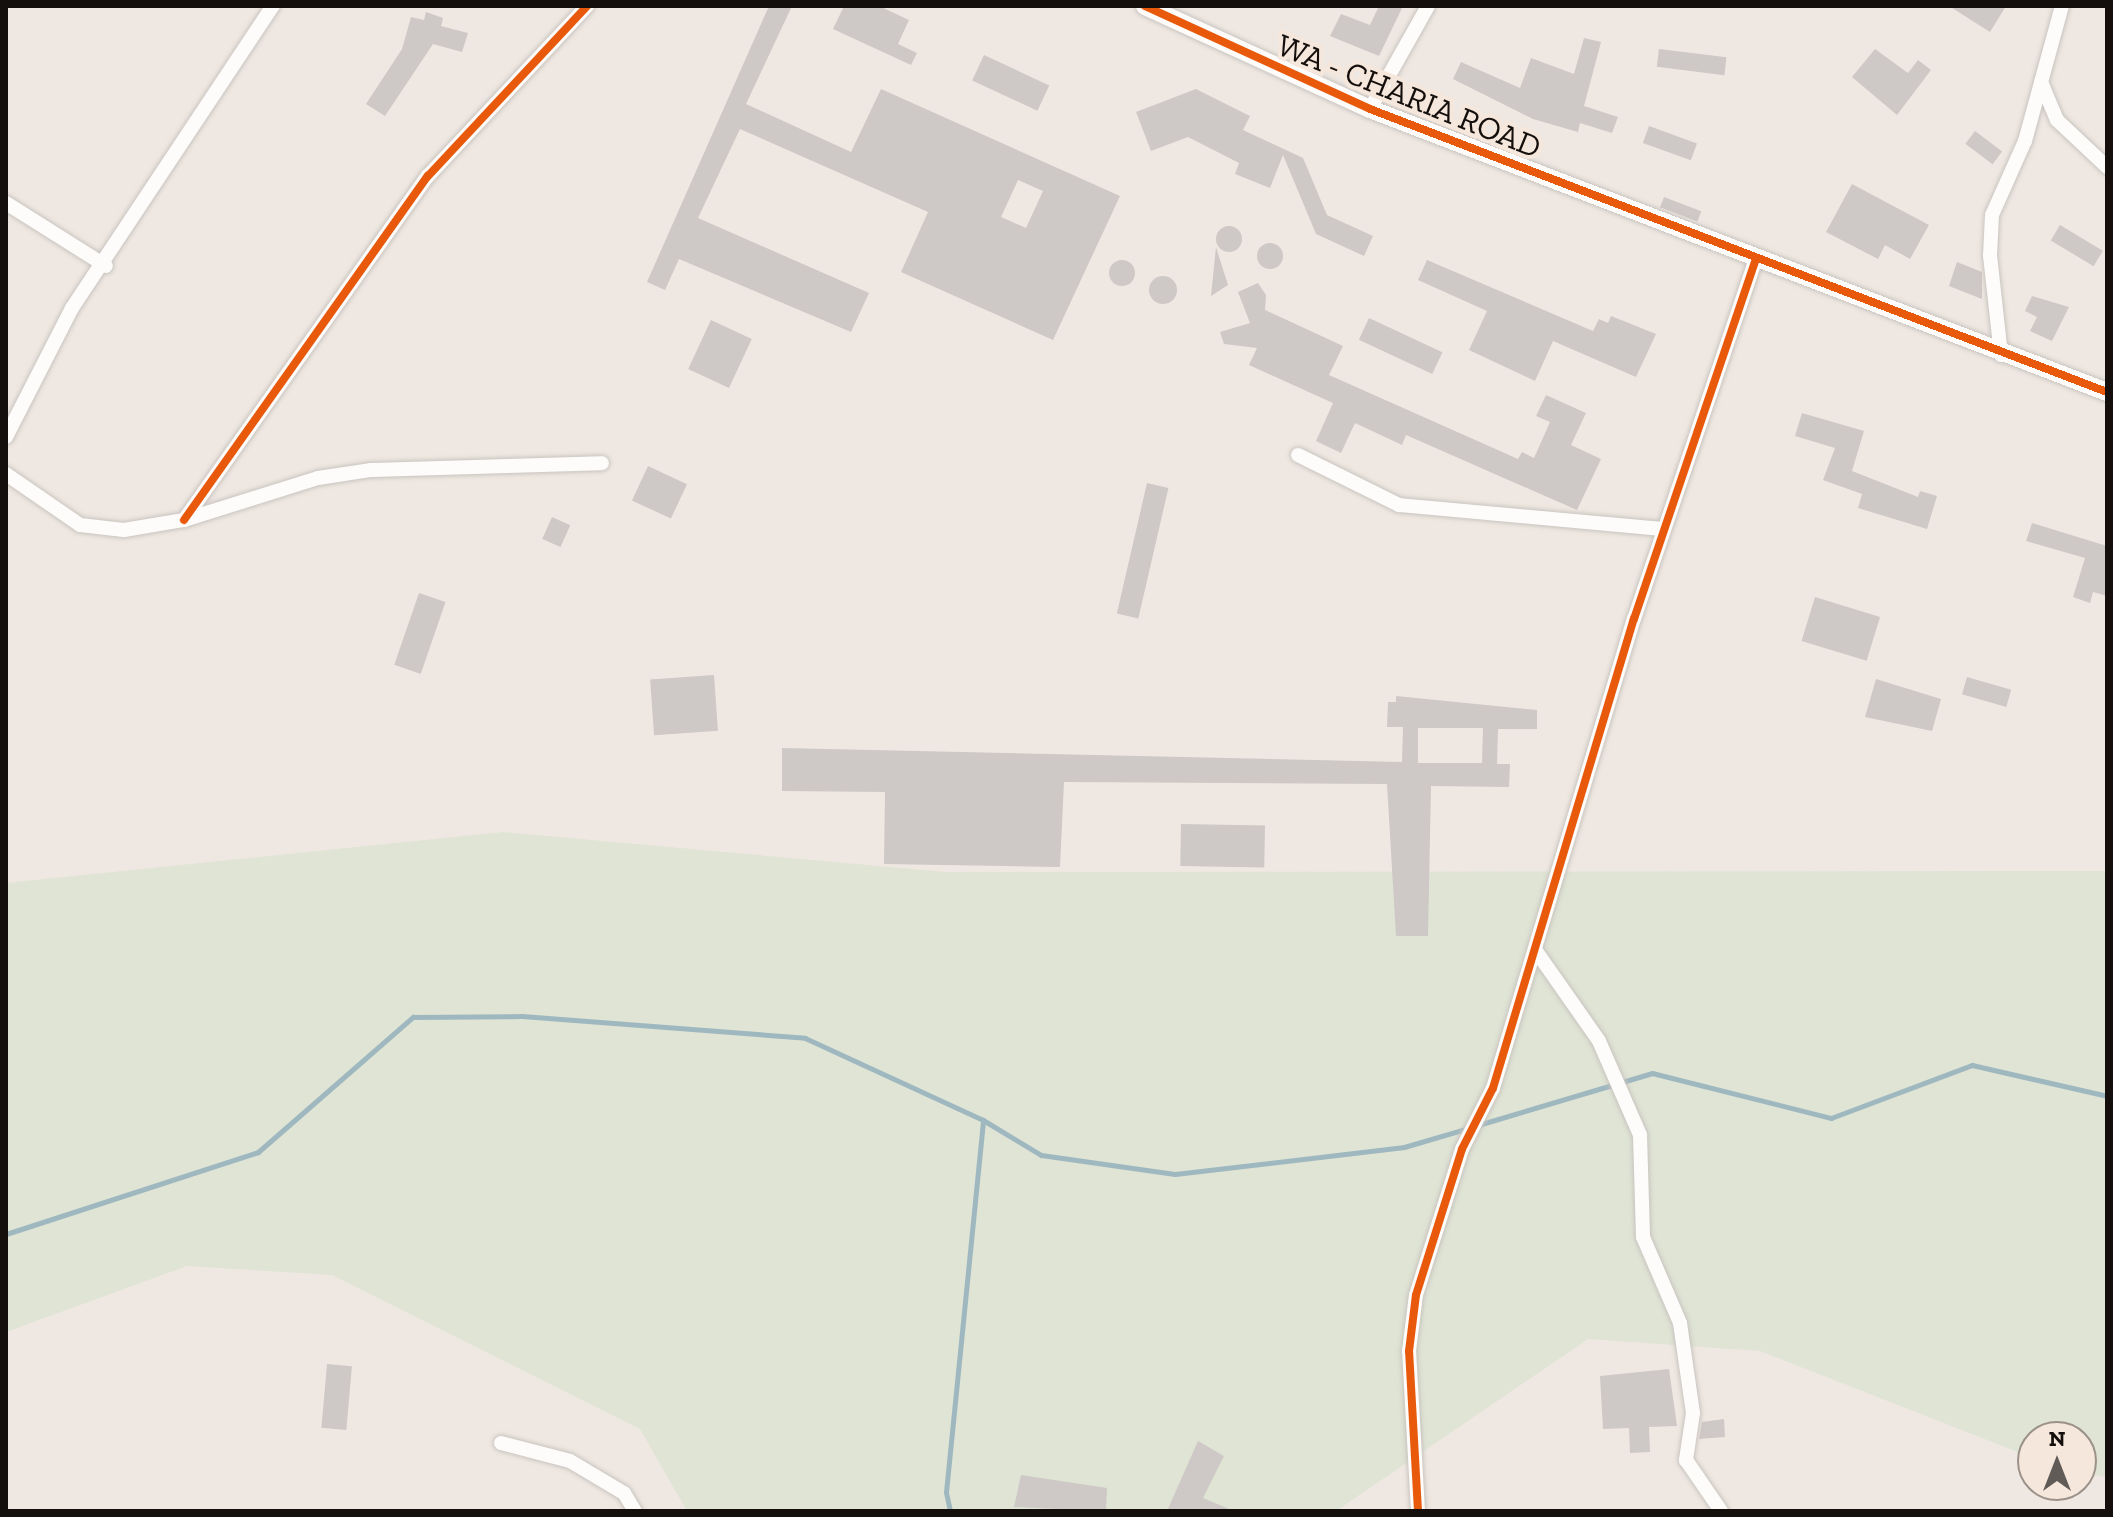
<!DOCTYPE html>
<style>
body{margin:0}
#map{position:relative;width:2113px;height:1517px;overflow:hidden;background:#efe8e2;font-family:"Zilla Slab",serif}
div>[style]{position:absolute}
.green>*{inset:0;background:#dfe4d5}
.stream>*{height:5px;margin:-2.5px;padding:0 2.5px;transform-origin:2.5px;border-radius:2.5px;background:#9fb8c0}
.building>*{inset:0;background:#cec8c6;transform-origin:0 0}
.round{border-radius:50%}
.roads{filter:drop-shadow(0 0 2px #c9c4bf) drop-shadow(0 0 2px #c9c4bf)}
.minor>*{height:14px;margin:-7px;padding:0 7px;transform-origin:7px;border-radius:7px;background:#fdfcfb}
.tertiary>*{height:18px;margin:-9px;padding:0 9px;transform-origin:9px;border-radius:9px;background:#fdfcfb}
.cycleway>*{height:8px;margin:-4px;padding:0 4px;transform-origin:4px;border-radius:4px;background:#e8590c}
span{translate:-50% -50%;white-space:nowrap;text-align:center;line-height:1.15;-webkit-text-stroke:8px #f5e7dc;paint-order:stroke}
.street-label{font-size:32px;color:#140f0c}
.frame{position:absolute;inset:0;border:8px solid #140f0c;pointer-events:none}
.north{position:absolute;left:2017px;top:1421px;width:80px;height:80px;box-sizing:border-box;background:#f5e7dc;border:2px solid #9b9189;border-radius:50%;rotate:0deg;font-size:22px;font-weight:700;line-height:32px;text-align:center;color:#140f0c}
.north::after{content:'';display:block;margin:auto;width:28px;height:36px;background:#615b57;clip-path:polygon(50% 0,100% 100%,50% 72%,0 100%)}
</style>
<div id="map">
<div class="green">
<i style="clip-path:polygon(503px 832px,946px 872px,2107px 871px,2107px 1477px,2081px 1473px,2081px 1437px,2033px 1437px,2033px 1458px,1760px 1351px,1588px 1339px,1336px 1511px,687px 1511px,640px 1429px,332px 1275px,187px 1266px,6px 1332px,6px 883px)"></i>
</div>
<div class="stream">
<i style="left:1478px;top:1125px;width:182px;rotate:-16.6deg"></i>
<i style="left:1652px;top:1073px;width:185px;rotate:14.1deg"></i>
<i style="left:1831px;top:1118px;width:151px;rotate:-20.6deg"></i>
<i style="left:1972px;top:1065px;width:139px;rotate:12.9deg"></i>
<i style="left:6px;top:1234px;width:265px;rotate:-18deg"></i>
<i style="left:258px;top:1152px;width:206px;rotate:-41.1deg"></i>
<i style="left:413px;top:1017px;width:109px;rotate:-0.5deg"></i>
<i style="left:522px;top:1016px;width:284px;rotate:4.4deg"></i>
<i style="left:805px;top:1038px;width:196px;rotate:24.7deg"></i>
<i style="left:983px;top:1120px;width:68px;rotate:31.1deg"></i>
<i style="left:1041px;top:1155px;width:135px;rotate:8.1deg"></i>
<i style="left:1175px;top:1174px;width:231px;rotate:-6.7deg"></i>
<i style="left:1404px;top:1147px;width:68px;rotate:-16.3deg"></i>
<i style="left:950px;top:1511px;width:19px;rotate:-102deg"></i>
<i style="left:946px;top:1492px;width:374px;rotate:-84.3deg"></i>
</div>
<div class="building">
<i style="clip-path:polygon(evenodd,769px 6px,792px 6px,746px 104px,851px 152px,881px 89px,1120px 196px,1053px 340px,901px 272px,928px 212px,740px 129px,698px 218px,869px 293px,851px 332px,679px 259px,665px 290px,647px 282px,769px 6px,1018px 180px,1043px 191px,1026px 228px,1001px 217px,1018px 180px)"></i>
<i style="clip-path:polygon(844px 6px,879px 6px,909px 20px,898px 44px,917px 53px,911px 65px,833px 29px)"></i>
<i style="clip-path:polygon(1379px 6px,1403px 6px,1379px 56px,1330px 36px,1341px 14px,1370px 25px)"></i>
<i style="clip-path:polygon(1949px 6px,2006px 6px,1990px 32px)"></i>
<i style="clip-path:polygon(426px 12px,443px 18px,441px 26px,468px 33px,462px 52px,433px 44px,385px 116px,366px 104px,402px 49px,411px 17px,424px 20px)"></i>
<i style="clip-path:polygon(1584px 38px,1601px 42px,1584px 106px,1618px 117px,1612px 133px,1580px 123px,1578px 132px,1533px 119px,1453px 79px,1461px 62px,1520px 88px,1531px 58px,1574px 74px)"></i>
<i style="left:1659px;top:49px;width:68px;height:18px;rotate:7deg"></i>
<i style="clip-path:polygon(1875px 49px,1908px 73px,1918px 60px,1931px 70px,1897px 115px,1852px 77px)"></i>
<i style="left:984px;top:55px;width:72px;height:28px;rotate:25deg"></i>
<i style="clip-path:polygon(1196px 89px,1250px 116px,1243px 130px,1303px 158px,1327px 215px,1373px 236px,1364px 256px,1316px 234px,1283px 155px,1270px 188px,1235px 174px,1239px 163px,1188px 137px,1151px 151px,1136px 112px)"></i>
<i style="left:1649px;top:126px;width:51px;height:18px;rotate:20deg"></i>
<i style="left:1975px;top:131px;width:34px;height:16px;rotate:37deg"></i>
<i style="clip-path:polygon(1852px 184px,1929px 225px,1910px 259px,1885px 245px,1878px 259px,1826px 232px)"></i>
<i style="left:1664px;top:197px;width:40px;height:11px;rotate:21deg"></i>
<i style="left:2060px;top:225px;width:50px;height:18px;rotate:31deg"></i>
<i class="round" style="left:1216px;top:226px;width:26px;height:26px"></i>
<i class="round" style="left:1257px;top:243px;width:26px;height:26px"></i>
<i style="clip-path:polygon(1216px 247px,1228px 285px,1211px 296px)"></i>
<i class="round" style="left:1109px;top:260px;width:26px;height:26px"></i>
<i style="clip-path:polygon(1427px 260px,1593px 331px,1599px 319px,1608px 323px,1611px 316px,1656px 334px,1636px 377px,1553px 341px,1535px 381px,1469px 350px,1487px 311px,1418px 280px)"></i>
<i style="clip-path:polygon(1957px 262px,1982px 272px,1982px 299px,1949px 286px)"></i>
<i class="round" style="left:1149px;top:276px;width:28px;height:28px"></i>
<i style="clip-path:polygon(1258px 283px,1266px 295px,1265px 310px,1343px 346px,1329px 375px,1518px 459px,1522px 452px,1534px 458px,1550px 422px,1536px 416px,1546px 395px,1586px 413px,1571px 445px,1601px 459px,1577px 510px,1406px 435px,1402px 445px,1355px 423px,1341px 453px,1316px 441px,1333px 403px,1249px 365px,1257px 348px,1224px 344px,1220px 332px,1250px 323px,1238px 292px)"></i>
<i style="clip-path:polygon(2032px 296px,2069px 307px,2052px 341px,2030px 331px,2037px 317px,2025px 311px)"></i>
<i style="left:1369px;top:318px;width:81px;height:24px;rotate:25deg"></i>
<i style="left:711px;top:320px;width:45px;height:54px;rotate:25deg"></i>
<i style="clip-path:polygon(1802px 413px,1864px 431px,1852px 471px,1918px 497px,1920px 491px,1937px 496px,1927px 529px,1858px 508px,1862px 494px,1823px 480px,1835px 448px,1795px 436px)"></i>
<i style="left:648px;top:466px;width:43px;height:38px;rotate:25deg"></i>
<i style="left:1147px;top:483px;width:22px;height:134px;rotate:13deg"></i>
<i style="left:552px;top:517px;width:20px;height:24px;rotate:24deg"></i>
<i style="clip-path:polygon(2032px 523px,2107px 546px,2107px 596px,2093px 592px,2090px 603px,2073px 597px,2085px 558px,2026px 541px)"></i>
<i style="left:419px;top:593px;width:28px;height:76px;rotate:19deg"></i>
<i style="left:1815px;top:597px;width:68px;height:46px;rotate:17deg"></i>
<i style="left:714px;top:675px;width:56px;height:64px;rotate:86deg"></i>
<i style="left:1967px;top:677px;width:46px;height:18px;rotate:16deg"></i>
<i style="clip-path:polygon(1876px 679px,1941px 699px,1932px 731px,1865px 717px)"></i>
<i style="clip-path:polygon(evenodd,1396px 696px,1537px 710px,1537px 729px,1498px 729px,1497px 764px,1510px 764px,1509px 787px,1431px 786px,1428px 936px,1396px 936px,1387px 784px,1064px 782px,1060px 867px,884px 864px,885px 792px,782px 791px,782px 748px,1402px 762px,1403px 727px,1387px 727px,1388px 702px,1396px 702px,1396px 696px,1418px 728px,1483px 728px,1482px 763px,1418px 763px,1418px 728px)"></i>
<i style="left:1181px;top:824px;width:84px;height:42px;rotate:1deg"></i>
<i style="left:327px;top:1364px;width:25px;height:64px;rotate:5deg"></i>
<i style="clip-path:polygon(1669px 1369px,1677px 1426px,1649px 1427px,1650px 1452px,1630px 1453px,1629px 1428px,1603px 1429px,1600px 1376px)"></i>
<i style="clip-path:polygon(1724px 1419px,1725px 1437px,1699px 1439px,1702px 1422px)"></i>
<i style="clip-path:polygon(1198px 1441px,1224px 1456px,1203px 1498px,1234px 1511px,1167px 1511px)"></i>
<i style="clip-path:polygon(1021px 1475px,1107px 1488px,1106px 1511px,1014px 1507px)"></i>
</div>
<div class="roads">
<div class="minor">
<i style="left:2041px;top:82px;width:41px;rotate:67.2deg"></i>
<i style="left:2057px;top:120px;width:69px;rotate:43.2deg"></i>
<i style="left:1370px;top:109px;width:118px;rotate:-60.6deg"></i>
<i style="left:6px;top:203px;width:118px;rotate:32.2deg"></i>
<i style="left:2001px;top:355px;width:100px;rotate:-96.3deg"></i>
<i style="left:1990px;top:256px;width:41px;rotate:-87.2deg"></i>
<i style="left:1992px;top:215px;width:81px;rotate:-66deg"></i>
<i style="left:2025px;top:141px;width:140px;rotate:-74.7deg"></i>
<i style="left:6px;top:437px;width:145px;rotate:-62.9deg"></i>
<i style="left:72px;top:308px;width:363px;rotate:-56.4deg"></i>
<i style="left:1298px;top:455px;width:113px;rotate:26.3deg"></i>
<i style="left:1399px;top:505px;width:266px;rotate:5.2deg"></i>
<i style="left:6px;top:474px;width:90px;rotate:34.6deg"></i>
<i style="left:80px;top:525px;width:44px;rotate:6.5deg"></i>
<i style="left:124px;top:530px;width:61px;rotate:-9.5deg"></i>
<i style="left:184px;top:520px;width:140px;rotate:-17.4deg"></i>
<i style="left:318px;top:478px;width:54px;rotate:-8.6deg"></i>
<i style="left:371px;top:470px;width:231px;rotate:-1.7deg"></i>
<i style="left:184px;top:520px;width:422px;rotate:-54.7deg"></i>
<i style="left:428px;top:176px;width:233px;rotate:-46.9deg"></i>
<i style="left:1536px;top:951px;width:110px;rotate:55deg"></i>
<i style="left:1599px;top:1041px;width:103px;rotate:66.4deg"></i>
<i style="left:1640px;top:1135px;width:102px;rotate:88.3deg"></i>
<i style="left:1643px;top:1237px;width:94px;rotate:66.7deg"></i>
<i style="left:1680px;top:1323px;width:91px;rotate:81.8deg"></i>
<i style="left:1693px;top:1413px;width:48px;rotate:98.5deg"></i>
<i style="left:1686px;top:1460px;width:62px;rotate:55.5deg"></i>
<i style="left:501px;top:1443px;width:71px;rotate:14.6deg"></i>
<i style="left:570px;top:1461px;width:63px;rotate:30.7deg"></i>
<i style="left:624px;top:1493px;width:21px;rotate:59deg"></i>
<i style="left:1418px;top:1511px;width:160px;rotate:-93.2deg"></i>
<i style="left:1409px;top:1351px;width:56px;rotate:-82.9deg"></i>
<i style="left:1416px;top:1295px;width:153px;rotate:-72.5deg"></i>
<i style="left:1462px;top:1149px;width:68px;rotate:-63.1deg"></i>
<i style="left:1493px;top:1088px;width:490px;rotate:-73.3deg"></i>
<i style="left:1634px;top:619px;width:378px;rotate:-71.3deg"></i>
</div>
<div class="tertiary">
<i style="left:1145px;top:6px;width:247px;rotate:24.6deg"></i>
<i style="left:1370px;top:109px;width:789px;rotate:21.01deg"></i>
</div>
</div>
<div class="cycleway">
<i style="left:1145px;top:6px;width:247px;rotate:24.6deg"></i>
<i style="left:1370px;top:109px;width:789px;rotate:21.01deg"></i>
<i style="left:184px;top:520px;width:422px;rotate:-54.7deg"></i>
<i style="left:428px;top:176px;width:233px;rotate:-46.9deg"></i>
<i style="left:1418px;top:1511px;width:160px;rotate:-93.2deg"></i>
<i style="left:1409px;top:1351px;width:56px;rotate:-82.9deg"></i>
<i style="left:1416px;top:1295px;width:153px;rotate:-72.5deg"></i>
<i style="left:1462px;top:1149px;width:68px;rotate:-63.1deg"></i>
<i style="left:1493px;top:1088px;width:490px;rotate:-73.3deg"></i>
<i style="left:1634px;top:619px;width:378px;rotate:-71.3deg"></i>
</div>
<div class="street-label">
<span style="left:1409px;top:96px;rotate:22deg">WA - CHARIA ROAD</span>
</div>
<div class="frame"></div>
<div class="north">N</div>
</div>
